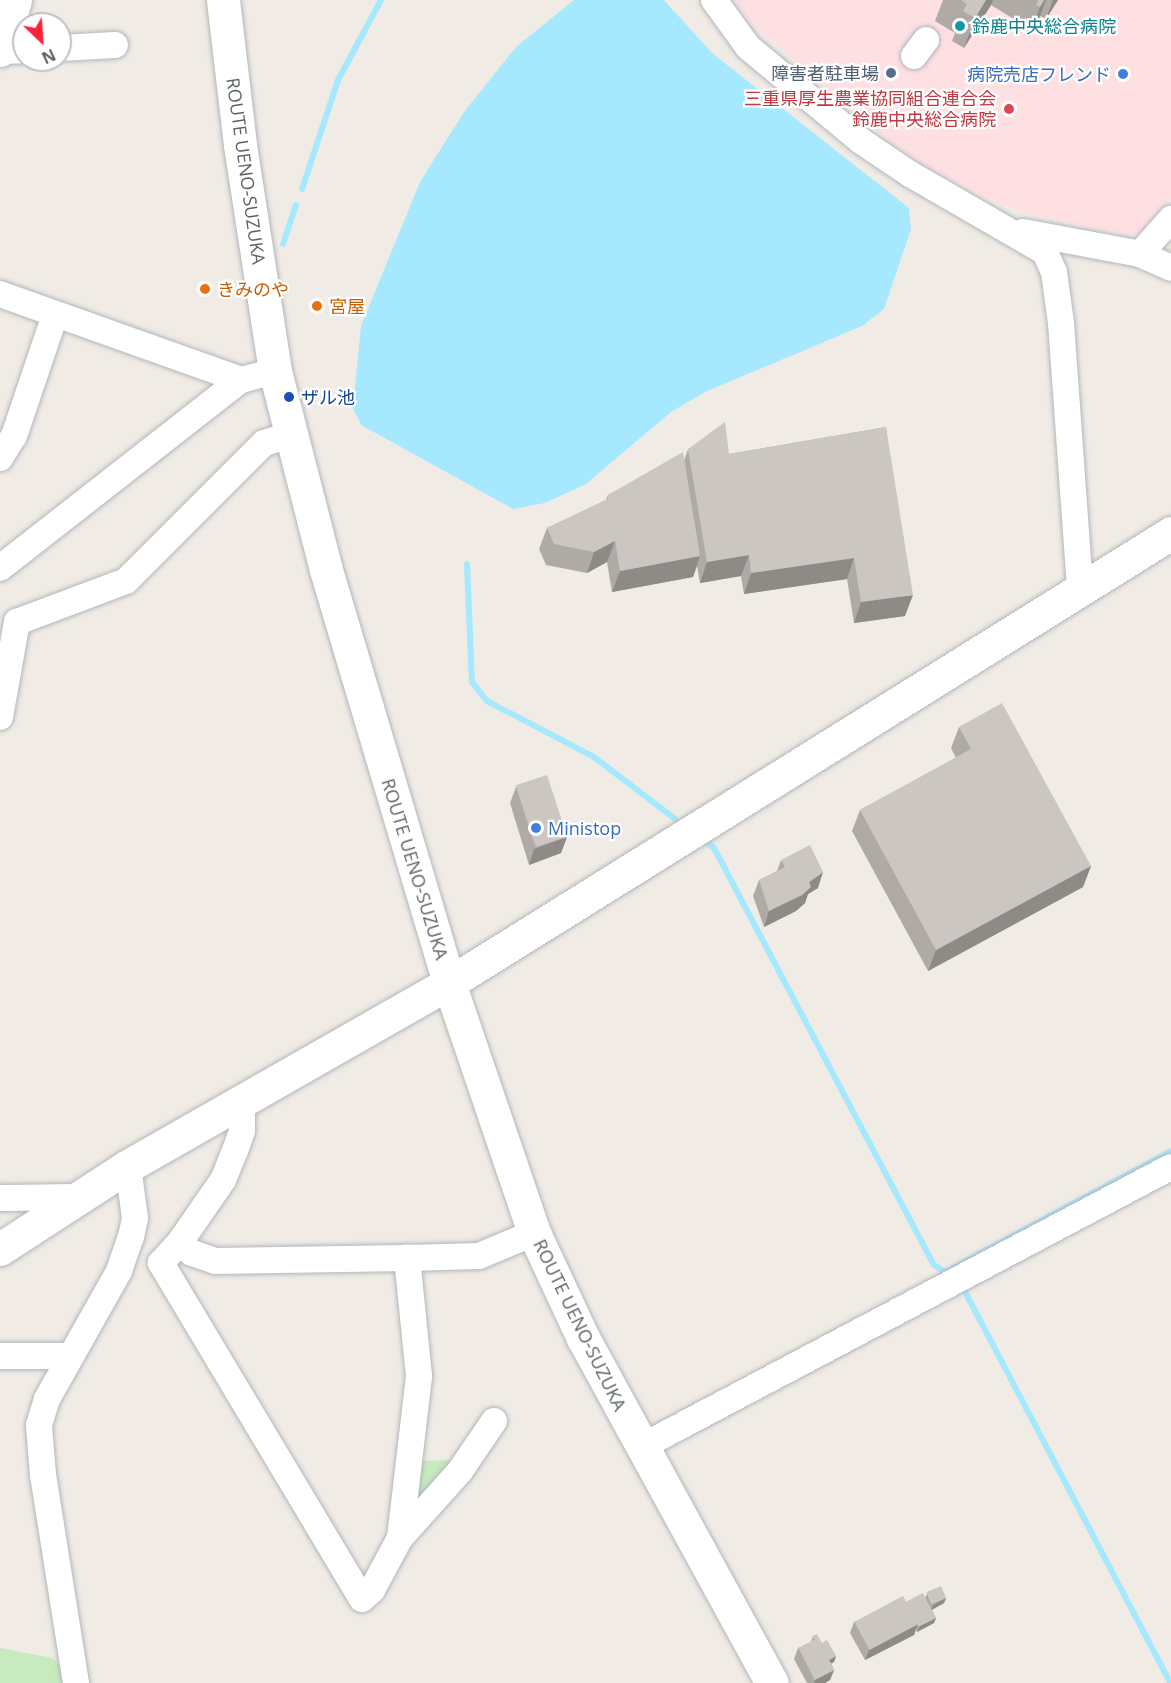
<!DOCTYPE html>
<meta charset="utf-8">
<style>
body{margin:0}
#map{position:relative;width:1171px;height:1683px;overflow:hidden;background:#f0ebe5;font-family:"Open Sans","Noto Sans JP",sans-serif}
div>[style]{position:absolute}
.medical>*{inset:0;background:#fee0e3}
.green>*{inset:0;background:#c7eabf}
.water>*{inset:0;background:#a6e9ff}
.stream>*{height:6px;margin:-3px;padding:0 3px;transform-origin:3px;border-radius:3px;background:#a6e9ff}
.roads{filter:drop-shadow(0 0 2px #b2b7bb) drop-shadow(0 0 2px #b2b7bb)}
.street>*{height:26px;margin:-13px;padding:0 13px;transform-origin:13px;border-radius:13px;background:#fff}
.secondary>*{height:33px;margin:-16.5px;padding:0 16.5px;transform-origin:16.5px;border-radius:16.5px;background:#fff}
.wall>*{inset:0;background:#afaaa6}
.shaded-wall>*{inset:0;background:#8e8b87}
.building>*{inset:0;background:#cbc6c1;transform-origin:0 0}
.dots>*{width:16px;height:16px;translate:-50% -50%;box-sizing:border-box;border:3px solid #fff;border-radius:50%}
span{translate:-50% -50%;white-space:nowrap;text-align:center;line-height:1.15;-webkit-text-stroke:4.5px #fff;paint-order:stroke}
.culture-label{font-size:18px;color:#0d838f}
.left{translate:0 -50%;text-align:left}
.service-label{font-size:18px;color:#4e5e75}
.right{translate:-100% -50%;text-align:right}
.shop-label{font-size:18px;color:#366cbe}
.health-label{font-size:18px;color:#be3a42}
.street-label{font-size:18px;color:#5c6367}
.food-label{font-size:18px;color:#c56008}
.transit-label{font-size:18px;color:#164399}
.north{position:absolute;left:12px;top:12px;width:60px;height:60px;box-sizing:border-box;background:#fff;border:2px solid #bec1c2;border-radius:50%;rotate:155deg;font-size:16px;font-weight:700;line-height:24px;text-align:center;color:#5c6367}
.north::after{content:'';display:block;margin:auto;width:21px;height:27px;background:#fa2139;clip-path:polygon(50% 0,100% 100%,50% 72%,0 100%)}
</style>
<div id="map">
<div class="medical">
<i style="clip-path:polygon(733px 0,1171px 0,1171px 198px,1155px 221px,1140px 233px,1122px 235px,1030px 214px,982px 197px,914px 159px,860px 119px,751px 22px)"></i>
</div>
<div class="green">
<i style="clip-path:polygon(458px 1460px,424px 1506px,412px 1504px,417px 1461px)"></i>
<i style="clip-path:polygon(0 1648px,52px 1658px,69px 1674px,69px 1683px,0 1683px)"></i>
</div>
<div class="water">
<i style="clip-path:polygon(574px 0,664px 0,712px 53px,909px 208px,911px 229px,884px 309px,862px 326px,707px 391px,671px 412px,586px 484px,545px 503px,513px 509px,361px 425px,353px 408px,361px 326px,420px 182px,464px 112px,516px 47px)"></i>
</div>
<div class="stream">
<i style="left:302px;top:189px;width:115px;rotate:-71.7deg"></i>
<i style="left:338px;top:80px;width:91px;rotate:-61.7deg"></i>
<i style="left:283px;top:244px;width:41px;rotate:-71.6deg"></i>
<i style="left:467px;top:564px;width:118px;rotate:87.6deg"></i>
<i style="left:472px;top:682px;width:24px;rotate:52deg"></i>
<i style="left:487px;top:701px;width:121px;rotate:27.6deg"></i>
<i style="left:594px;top:757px;width:102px;rotate:37.4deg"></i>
<i style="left:706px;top:842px;width:10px;rotate:37deg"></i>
<i style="left:714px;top:848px;width:471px;rotate:62.2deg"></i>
<i style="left:934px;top:1265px;width:13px;rotate:32deg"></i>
<i style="left:945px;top:1272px;width:9px;rotate:-21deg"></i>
<i style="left:953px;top:1268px;width:247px;rotate:-28.2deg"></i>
<i style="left:962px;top:1286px;width:448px;rotate:62.3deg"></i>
</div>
<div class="roads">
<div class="street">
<i style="left:714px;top:0;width:58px;rotate:54.1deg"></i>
<i style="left:748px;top:47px;width:147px;rotate:39.8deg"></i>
<i style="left:861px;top:141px;width:59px;rotate:34deg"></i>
<i style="left:910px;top:174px;width:156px;rotate:30deg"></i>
<i style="left:1045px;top:252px;width:22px;rotate:66deg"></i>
<i style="left:1054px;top:272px;width:51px;rotate:82.2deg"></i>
<i style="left:1061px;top:323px;width:269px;rotate:85.9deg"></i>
<i style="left:60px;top:48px;width:55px;rotate:-3.1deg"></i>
<i style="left:0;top:51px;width:24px;rotate:-2deg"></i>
<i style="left:914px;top:56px;width:20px;rotate:-53deg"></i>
<i style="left:1023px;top:232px;width:119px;rotate:10.6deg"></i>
<i style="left:1140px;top:254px;width:47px;rotate:-48.5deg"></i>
<i style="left:1140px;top:254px;width:34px;rotate:24deg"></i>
<i style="left:0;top:294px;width:256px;rotate:19.6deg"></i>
<i style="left:0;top:458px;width:26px;rotate:-58deg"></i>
<i style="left:14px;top:436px;width:128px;rotate:-71.3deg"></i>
<i style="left:0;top:568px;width:306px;rotate:-38deg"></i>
<i style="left:241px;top:380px;width:35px;rotate:-15deg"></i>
<i style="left:0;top:717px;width:97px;rotate:-79.9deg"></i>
<i style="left:17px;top:622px;width:116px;rotate:-20.6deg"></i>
<i style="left:126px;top:581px;width:195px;rotate:-45deg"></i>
<i style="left:264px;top:443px;width:28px;rotate:-17deg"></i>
<i style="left:0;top:1198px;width:80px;rotate:-0.7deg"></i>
<i style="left:180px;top:1242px;width:75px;rotate:-55.3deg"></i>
<i style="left:223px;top:1180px;width:31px;rotate:-68deg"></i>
<i style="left:235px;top:1151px;width:21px;rotate:-71deg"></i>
<i style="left:242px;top:1131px;width:16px;rotate:-90deg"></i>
<i style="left:242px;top:1115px;width:13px;rotate:-117deg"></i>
<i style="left:0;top:1356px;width:69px"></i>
<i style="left:494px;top:1421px;width:60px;rotate:124.2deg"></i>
<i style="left:460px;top:1471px;width:90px;rotate:131.8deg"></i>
<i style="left:400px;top:1538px;width:59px;rotate:118.3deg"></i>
<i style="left:372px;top:1590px;width:13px;rotate:138deg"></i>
<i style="left:362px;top:1599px;width:392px;rotate:-120.9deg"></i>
<i style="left:161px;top:1263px;width:28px;rotate:-48deg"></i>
<i style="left:180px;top:1242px;width:16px;rotate:43deg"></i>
<i style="left:192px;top:1253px;width:24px;rotate:19deg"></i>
<i style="left:215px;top:1261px;width:192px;rotate:-0.9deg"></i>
<i style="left:407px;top:1258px;width:72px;rotate:-1.6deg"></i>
<i style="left:479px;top:1256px;width:60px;rotate:-22.7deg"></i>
<i style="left:641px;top:1447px;width:599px;rotate:-27.85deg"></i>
<i style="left:400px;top:1538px;width:163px;rotate:-83.3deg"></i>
<i style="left:419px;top:1376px;width:119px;rotate:-95.8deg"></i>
<i style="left:76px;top:1683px;width:211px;rotate:-99deg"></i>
<i style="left:43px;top:1475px;width:50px;rotate:-94.6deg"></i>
<i style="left:39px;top:1425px;width:27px;rotate:-73deg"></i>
<i style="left:47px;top:1399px;width:147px;rotate:-60.6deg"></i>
<i style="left:119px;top:1271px;width:36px;rotate:-71deg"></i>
<i style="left:131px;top:1237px;width:19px;rotate:-78deg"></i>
<i style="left:135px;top:1218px;width:52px;rotate:-97.7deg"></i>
</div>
<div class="secondary">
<i style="left:223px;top:0;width:146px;rotate:83.3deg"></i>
<i style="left:240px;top:145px;width:229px;rotate:81.2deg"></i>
<i style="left:275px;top:371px;width:205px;rotate:75.6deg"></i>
<i style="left:326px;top:570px;width:431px;rotate:73.4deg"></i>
<i style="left:449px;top:983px;width:264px;rotate:71.2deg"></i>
<i style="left:534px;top:1233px;width:116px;rotate:65deg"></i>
<i style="left:583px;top:1338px;width:393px;rotate:61.3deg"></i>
<i style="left:0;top:50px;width:52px;rotate:-73.3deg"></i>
<i style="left:0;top:1249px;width:153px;rotate:-33deg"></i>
<i style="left:128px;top:1166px;width:369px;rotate:-29.7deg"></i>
<i style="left:449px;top:983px;width:851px;rotate:-31.93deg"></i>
</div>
</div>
<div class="wall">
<i style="clip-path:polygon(943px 0,1058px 0,1046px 19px,1040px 16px,1037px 24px,1029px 37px,1024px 35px,1027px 27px,991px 5px,964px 48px,952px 41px,955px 33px,935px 21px)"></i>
<i style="clip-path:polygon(886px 427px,905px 616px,854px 623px,847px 579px,744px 594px,741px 576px,700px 583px,697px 566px,693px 577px,612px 592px,607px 562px,587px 573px,546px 565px,539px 549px,547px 528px,606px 500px,608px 495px,684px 461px,688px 449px,729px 454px)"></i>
<i style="clip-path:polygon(959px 727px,1091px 866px,1083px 887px,928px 971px,852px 831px,860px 810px,956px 758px,951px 748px)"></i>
<i style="clip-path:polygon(516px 787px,567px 837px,561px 853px,529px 865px,510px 803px)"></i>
<i style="clip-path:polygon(781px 860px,818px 888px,808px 894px,805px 903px,796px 911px,764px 927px,753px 896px,759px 880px,777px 871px)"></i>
<i style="clip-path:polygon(927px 1594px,946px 1598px,944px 1603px,932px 1610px,936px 1618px,934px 1623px,917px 1632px,916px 1629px,914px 1635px,865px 1660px,850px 1633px,854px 1622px,906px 1602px,925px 1598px)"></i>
<i style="clip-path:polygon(813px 1636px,822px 1643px,836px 1656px,834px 1662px,831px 1663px,834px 1670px,830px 1680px,825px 1683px,807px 1683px,794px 1659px,798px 1648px,811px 1642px)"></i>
</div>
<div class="shaded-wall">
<i style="clip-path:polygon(986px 0,993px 0,991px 5px,964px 48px,975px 18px)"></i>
<i style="clip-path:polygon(1044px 0,1046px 0,1037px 24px,1029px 37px,1040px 7px)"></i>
<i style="clip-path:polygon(1053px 0,1058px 0,1046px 19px)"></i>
<i style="clip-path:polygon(615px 541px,607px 562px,587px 573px,594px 552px)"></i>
<i style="clip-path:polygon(749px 555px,741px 576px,700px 583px,707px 562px)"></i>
<i style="clip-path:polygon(700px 556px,693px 577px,612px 592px,620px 571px)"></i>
<i style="clip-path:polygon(854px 558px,847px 579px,744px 594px,751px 573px)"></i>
<i style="clip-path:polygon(913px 595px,905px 616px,854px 623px,861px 602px)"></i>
<i style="clip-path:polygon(567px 837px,561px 853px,529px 865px,534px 849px)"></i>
<i style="clip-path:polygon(1091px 866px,1083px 887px,928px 971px,936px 950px)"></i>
<i style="clip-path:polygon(823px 872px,818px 888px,808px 894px,805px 903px,796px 911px,764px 927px,769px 911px)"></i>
<i style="clip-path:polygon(946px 1598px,944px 1603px,931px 1610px,933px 1605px)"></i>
<i style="clip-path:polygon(936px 1618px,934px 1623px,917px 1632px,919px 1627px)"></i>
<i style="clip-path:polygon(918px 1624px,914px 1635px,865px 1660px,869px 1650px)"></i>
<i style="clip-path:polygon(836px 1656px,834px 1662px,824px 1667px,826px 1662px)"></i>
<i style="clip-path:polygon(834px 1670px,830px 1680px,825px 1683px,814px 1683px,815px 1680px)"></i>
</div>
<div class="building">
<i style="clip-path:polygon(961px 0,986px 0,975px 18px,963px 11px,967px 4px)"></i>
<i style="clip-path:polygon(1038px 0,1044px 0,1040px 7px,1036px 5px)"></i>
<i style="clip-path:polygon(725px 422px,729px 454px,886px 427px,913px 595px,861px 602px,854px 558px,751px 573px,749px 555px,707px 562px,688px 449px)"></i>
<i style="clip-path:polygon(683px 452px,700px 556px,620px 571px,615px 541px,594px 552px,554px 544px,547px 528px,608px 499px,608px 495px)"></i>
<i style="clip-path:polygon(1002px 703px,1091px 866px,936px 950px,860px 810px,971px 749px,959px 727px)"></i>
<i style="left:547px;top:775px;width:65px;height:33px;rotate:72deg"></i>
<i style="clip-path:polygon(810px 845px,823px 872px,809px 882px,811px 887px,802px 895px,769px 911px,759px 880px,785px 867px,781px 860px)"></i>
<i style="left:941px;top:1586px;width:13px;height:16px;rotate:67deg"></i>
<i style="left:923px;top:1593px;width:28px;height:19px;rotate:63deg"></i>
<i style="left:903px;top:1596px;width:32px;height:55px;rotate:62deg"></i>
<i style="clip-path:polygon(817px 1634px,822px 1643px,827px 1640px,836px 1656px,829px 1660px,818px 1638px,814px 1640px,813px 1636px)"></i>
<i style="left:818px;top:1638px;width:36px;height:22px;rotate:63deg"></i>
</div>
<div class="dots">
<i style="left:960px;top:26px;background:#0f9aa8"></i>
<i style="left:891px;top:73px;background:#5c6f8a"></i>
<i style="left:1123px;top:74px;background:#3f7fe0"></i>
<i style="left:1009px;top:109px;background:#e0444e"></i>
<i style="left:205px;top:289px;background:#e8710a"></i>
<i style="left:317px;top:306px;background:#e8710a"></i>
<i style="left:289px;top:397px;background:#1a4fb4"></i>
<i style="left:536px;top:828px;background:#3f7fe0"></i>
</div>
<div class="culture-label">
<span class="left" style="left:972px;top:26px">鈴鹿中央総合病院</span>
</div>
<div class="service-label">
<span class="right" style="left:879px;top:73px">障害者駐車場</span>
</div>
<div class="shop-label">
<span class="right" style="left:1111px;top:74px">病院売店フレンド</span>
<span class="left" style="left:548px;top:828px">Ministop</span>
</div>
<div class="health-label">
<span class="right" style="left:996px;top:109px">三重県厚生農業協同組合連合会<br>鈴鹿中央総合病院</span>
</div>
<div class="street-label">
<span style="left:246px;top:171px;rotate:82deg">ROUTE UENO-SUZUKA</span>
<span style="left:415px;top:869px;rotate:73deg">ROUTE UENO-SUZUKA</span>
<span style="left:580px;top:1325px;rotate:64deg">ROUTE UENO-SUZUKA</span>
</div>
<div class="food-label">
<span class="left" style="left:217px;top:289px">きみのや</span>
<span class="left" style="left:329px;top:306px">宮屋</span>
</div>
<div class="transit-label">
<span class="left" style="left:301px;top:397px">ザル池</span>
</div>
<div class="north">N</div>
</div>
